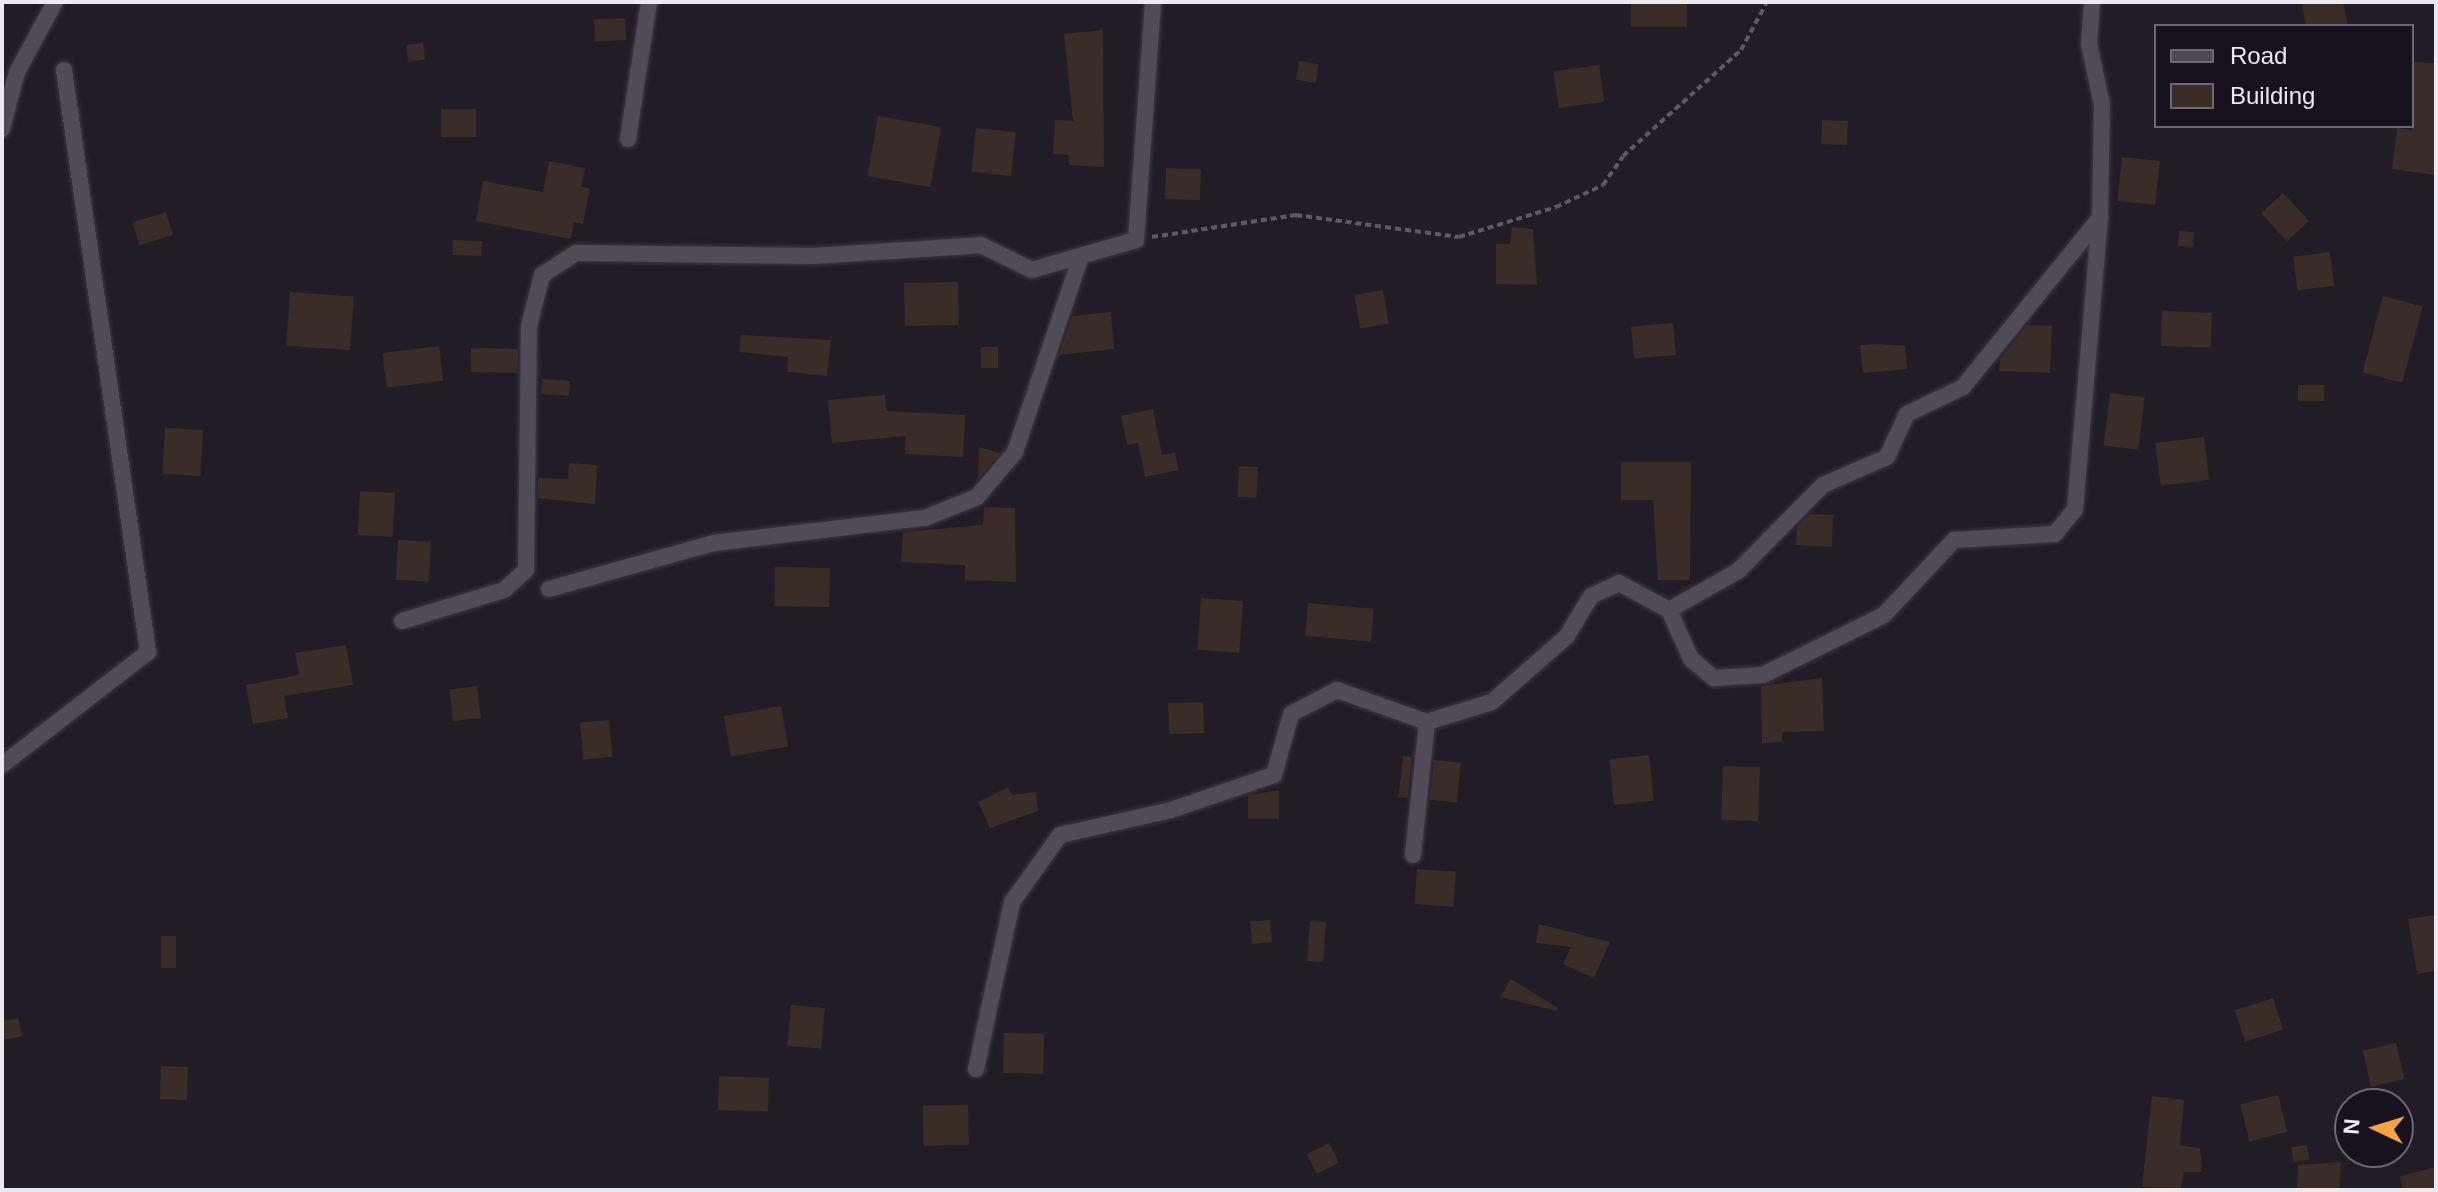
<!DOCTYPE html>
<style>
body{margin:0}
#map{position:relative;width:2438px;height:1192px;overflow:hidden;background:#211c26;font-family:Helvetica,sans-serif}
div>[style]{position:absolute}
.building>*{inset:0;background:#3a2d28;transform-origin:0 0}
.path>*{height:4px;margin-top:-2px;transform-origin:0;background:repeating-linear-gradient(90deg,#5e5a63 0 6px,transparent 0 10px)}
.roads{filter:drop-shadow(0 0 2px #3c3841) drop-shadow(0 0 2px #3c3841)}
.minor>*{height:16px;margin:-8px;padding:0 8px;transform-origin:8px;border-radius:8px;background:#514b58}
span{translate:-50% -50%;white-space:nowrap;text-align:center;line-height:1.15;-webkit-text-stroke:8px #17121d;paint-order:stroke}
.frame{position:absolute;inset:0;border:4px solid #ede9f1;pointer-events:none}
.legend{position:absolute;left:2154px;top:24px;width:260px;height:104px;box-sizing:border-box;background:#17121d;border:2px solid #6d6872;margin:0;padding:10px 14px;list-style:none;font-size:24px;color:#ede9f1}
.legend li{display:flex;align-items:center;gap:16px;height:40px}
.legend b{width:40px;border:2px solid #6d6872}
.north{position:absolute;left:2334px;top:1088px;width:80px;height:80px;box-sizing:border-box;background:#17121d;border:2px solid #6d6872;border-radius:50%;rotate:274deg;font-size:22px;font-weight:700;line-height:32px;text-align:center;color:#ede9f1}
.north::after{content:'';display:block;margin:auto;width:28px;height:36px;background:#f3a442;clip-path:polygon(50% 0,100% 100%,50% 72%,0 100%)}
</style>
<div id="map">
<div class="building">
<i style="left:1631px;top:2px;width:56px;height:25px"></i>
<i style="clip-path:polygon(2301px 2px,2343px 2px,2348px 26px,2306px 26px)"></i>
<i style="left:625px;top:18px;width:22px;height:31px;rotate:87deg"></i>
<i style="clip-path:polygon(1103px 30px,1104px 167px,1069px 165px,1069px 155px,1053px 154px,1055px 120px,1073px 121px,1064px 34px)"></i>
<i style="left:423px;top:43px;width:17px;height:17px;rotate:83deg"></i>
<i style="left:1299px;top:61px;width:20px;height:19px;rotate:9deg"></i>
<i style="clip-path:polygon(2412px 62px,2436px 63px,2436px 175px,2392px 169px,2397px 128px,2412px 130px)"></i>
<i style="left:1599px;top:65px;width:37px;height:46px;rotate:82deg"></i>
<i style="left:441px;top:109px;width:35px;height:28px"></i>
<i style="left:878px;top:116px;width:64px;height:61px;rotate:10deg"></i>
<i style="left:1822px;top:120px;width:26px;height:24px;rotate:2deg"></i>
<i style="left:976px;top:128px;width:40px;height:44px;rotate:6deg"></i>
<i style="left:2122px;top:157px;width:38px;height:44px;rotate:6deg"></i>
<i style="clip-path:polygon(549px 161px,585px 168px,581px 187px,590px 188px,583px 224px,574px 222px,571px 239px,476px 221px,483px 181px,543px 192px)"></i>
<i style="left:1166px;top:168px;width:35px;height:31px;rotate:2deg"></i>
<i style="left:2283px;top:193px;width:38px;height:30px;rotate:47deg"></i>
<i style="left:166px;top:212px;width:24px;height:35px;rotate:73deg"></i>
<i style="clip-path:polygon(1512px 227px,1533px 229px,1537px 285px,1496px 284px,1496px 244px,1510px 244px)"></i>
<i style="left:2179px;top:231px;width:15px;height:15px;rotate:4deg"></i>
<i style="left:453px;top:240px;width:29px;height:15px;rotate:2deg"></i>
<i style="left:2330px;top:252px;width:34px;height:37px;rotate:83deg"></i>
<i style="left:958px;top:282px;width:43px;height:54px;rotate:89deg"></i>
<i style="left:1383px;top:290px;width:34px;height:29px;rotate:80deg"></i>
<i style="left:290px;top:292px;width:64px;height:54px;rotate:4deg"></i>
<i style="left:2383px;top:296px;width:41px;height:79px;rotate:15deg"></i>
<i style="left:2162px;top:311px;width:50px;height:35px;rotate:2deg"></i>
<i style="clip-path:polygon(1111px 312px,1114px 349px,1059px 355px,1072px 316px)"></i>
<i style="left:1673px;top:323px;width:32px;height:42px;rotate:85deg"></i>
<i style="clip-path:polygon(2027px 325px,2052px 326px,2050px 373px,1999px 371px,2000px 359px)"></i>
<i style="clip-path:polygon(741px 335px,831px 340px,827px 376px,787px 372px,788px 357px,739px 352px)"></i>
<i style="clip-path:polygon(1878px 344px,1905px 346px,1907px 369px,1863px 373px,1860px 345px)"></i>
<i style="left:439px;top:346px;width:35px;height:57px;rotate:83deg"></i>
<i style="left:981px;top:347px;width:17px;height:21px"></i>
<i style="left:471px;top:348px;width:47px;height:24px;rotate:1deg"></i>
<i style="left:542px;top:379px;width:28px;height:15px;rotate:4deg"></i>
<i style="left:2324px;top:385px;width:16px;height:26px;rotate:90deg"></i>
<i style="left:2110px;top:393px;width:35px;height:53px;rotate:7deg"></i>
<i style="clip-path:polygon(885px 395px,886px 411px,965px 415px,963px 457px,905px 454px,906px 436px,832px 443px,828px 400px)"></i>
<i style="clip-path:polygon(1153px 409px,1162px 455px,1175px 453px,1179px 470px,1145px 477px,1138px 443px,1127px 445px,1121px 416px)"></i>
<i style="left:165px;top:428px;width:38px;height:46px;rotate:3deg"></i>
<i style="left:2204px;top:437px;width:43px;height:49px;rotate:83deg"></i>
<i style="clip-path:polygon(979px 447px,1000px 453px,978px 479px)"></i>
<i style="clip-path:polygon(1621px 462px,1691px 462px,1690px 580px,1658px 580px,1653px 500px,1621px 500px)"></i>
<i style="clip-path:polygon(569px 463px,597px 465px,595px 504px,538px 498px,538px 478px,568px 479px)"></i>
<i style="left:1239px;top:466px;width:19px;height:31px;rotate:3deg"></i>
<i style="left:360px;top:491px;width:35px;height:44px;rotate:3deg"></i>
<i style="clip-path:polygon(984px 507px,1015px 508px,1016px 582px,965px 580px,965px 565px,901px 562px,903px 532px,983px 525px)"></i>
<i style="clip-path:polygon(1810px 514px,1833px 515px,1832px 547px,1796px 545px,1797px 527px)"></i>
<i style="left:398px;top:540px;width:33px;height:40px;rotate:3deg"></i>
<i style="left:775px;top:567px;width:55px;height:39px;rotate:1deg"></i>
<i style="left:1201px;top:598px;width:42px;height:52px;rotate:4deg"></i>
<i style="left:1308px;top:603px;width:66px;height:33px;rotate:5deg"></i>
<i style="clip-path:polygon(346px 645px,353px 685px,284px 696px,288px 718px,253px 724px,246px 685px,299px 675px,295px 653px)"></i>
<i style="clip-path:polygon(1822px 678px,1824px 731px,1782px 732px,1782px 742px,1762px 743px,1761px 686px)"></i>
<i style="left:477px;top:686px;width:32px;height:28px;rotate:83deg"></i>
<i style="left:1203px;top:702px;width:31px;height:35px;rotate:88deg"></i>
<i style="left:781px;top:706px;width:41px;height:58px;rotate:80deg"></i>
<i style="left:609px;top:720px;width:37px;height:29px;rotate:85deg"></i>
<i style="left:1649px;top:755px;width:46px;height:40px;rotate:84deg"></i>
<i style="left:1403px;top:756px;width:9px;height:41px;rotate:6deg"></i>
<i style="left:1434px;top:760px;width:27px;height:40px;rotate:6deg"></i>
<i style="left:1723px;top:766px;width:37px;height:54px;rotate:2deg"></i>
<i style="clip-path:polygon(1008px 787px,1012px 795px,1036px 792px,1038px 811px,990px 828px,978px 802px)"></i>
<i style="clip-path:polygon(1279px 790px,1279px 819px,1248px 819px,1248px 795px)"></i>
<i style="left:1417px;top:869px;width:39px;height:35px;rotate:4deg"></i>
<i style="clip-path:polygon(2436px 915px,2436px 971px,2417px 974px,2408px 919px)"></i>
<i style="left:1270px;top:920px;width:22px;height:20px;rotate:85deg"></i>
<i style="left:1310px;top:921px;width:16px;height:40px;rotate:4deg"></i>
<i style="clip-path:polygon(1539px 924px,1610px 942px,1594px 978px,1563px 964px,1571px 947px,1536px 943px)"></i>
<i style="left:161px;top:936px;width:15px;height:32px"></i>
<i style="clip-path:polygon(1511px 979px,1558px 1008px,1556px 1011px,1500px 997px)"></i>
<i style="left:2273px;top:998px;width:33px;height:40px;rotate:72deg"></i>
<i style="left:791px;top:1005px;width:34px;height:41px;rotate:5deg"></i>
<i style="clip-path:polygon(18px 1018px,22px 1036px,2px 1040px,2px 1021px)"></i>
<i style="left:1004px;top:1033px;width:40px;height:40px;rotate:1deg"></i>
<i style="left:2396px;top:1043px;width:37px;height:34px;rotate:77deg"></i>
<i style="left:161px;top:1066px;width:27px;height:33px;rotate:2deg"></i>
<i style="left:719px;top:1076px;width:50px;height:34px;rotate:2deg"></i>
<i style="left:2278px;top:1095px;width:38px;height:39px;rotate:76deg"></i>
<i style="clip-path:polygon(2152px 1096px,2184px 1100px,2180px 1145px,2200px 1148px,2202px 1172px,2184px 1172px,2181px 1188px,2142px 1187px)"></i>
<i style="left:968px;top:1105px;width:40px;height:45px;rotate:89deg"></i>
<i style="left:1329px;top:1143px;width:22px;height:25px;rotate:63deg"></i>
<i style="left:2307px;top:1145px;width:15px;height:16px;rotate:82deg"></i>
<i style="clip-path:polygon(2341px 1162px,2339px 1190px,2297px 1190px,2298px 1165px)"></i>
<i style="clip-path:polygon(2436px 1167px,2436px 1190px,2403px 1190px,2400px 1176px)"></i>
</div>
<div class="path">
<i style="left:1152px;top:237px;width:146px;rotate:-8.7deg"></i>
<i style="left:1296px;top:215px;width:164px;rotate:7.7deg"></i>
<i style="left:1459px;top:237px;width:102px;rotate:-17.2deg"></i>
<i style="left:1556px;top:207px;width:52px;rotate:-25.1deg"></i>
<i style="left:1603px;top:185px;width:35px;rotate:-55deg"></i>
<i style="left:1623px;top:156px;width:159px;rotate:-41.9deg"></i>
<i style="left:1741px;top:50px;width:55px;rotate:-61.6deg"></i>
</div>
<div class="roads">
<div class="minor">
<i style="left:2px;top:129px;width:59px;rotate:-75.3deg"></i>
<i style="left:17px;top:72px;width:80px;rotate:-61.5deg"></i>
<i style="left:628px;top:139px;width:139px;rotate:-81.3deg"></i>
<i style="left:549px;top:589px;width:171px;rotate:-15.6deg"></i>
<i style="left:714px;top:543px;width:212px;rotate:-6.8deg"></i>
<i style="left:925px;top:518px;width:56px;rotate:-22deg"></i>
<i style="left:977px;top:497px;width:59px;rotate:-49.8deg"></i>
<i style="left:1015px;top:452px;width:207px;rotate:-71.4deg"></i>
<i style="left:1669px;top:610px;width:79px;rotate:-29.5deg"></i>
<i style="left:1738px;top:571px;width:121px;rotate:-45.3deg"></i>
<i style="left:1823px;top:485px;width:70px;rotate:-23.6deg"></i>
<i style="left:1887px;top:457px;width:47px;rotate:-65.1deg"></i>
<i style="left:1907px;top:414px;width:62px;rotate:-25.7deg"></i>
<i style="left:1963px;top:387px;width:218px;rotate:-51deg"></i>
<i style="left:402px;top:621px;width:107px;rotate:-16.9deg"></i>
<i style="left:504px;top:590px;width:30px;rotate:-42deg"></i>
<i style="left:526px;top:570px;width:244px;rotate:-89.3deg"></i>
<i style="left:529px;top:326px;width:53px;rotate:-75.7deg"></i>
<i style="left:542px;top:275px;width:40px;rotate:-32.9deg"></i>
<i style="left:576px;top:253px;width:237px;rotate:0.7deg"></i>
<i style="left:813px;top:256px;width:168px;rotate:-3.7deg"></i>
<i style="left:981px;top:245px;width:57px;rotate:26.1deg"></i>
<i style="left:1032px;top:270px;width:108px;rotate:-16.1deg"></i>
<i style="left:1136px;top:240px;width:239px;rotate:-85.9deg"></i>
<i style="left:2px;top:765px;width:185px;rotate:-37.7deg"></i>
<i style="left:148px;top:652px;width:588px;rotate:-98.21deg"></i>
<i style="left:1413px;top:855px;width:134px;rotate:-84deg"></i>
<i style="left:976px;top:1069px;width:171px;rotate:-77.8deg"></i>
<i style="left:1012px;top:902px;width:82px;rotate:-54.4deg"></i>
<i style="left:1060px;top:835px;width:114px;rotate:-12.7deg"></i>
<i style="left:1171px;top:810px;width:109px;rotate:-18.8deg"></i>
<i style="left:1274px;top:775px;width:63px;rotate:-74.4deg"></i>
<i style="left:1291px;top:714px;width:52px;rotate:-27.6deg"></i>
<i style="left:1337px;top:690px;width:96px;rotate:19.6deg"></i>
<i style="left:1427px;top:722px;width:68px;rotate:-17.1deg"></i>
<i style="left:1492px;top:702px;width:100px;rotate:-41.3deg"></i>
<i style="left:1567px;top:636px;width:47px;rotate:-59deg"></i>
<i style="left:1591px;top:596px;width:31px;rotate:-25deg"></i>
<i style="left:1619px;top:583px;width:57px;rotate:28.4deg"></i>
<i style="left:1669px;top:610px;width:54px;rotate:65.8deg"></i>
<i style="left:1691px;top:659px;width:30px;rotate:40deg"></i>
<i style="left:1714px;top:678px;width:49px;rotate:-3.5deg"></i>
<i style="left:1763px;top:675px;width:135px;rotate:-26.4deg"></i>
<i style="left:1884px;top:615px;width:103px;rotate:-47deg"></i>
<i style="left:1954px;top:540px;width:101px;rotate:-3.4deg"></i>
<i style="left:2055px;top:534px;width:32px;rotate:-51deg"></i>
<i style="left:2075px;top:509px;width:292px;rotate:-85.1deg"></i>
<i style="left:2100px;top:218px;width:113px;rotate:-89deg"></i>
<i style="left:2102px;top:105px;width:62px;rotate:-102deg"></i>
<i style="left:2089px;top:44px;width:42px;rotate:-85.9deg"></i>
</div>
</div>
<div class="frame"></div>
<ul class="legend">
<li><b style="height:10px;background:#514b58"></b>Road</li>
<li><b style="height:22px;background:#3a2d28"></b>Building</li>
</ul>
<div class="north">N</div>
</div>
